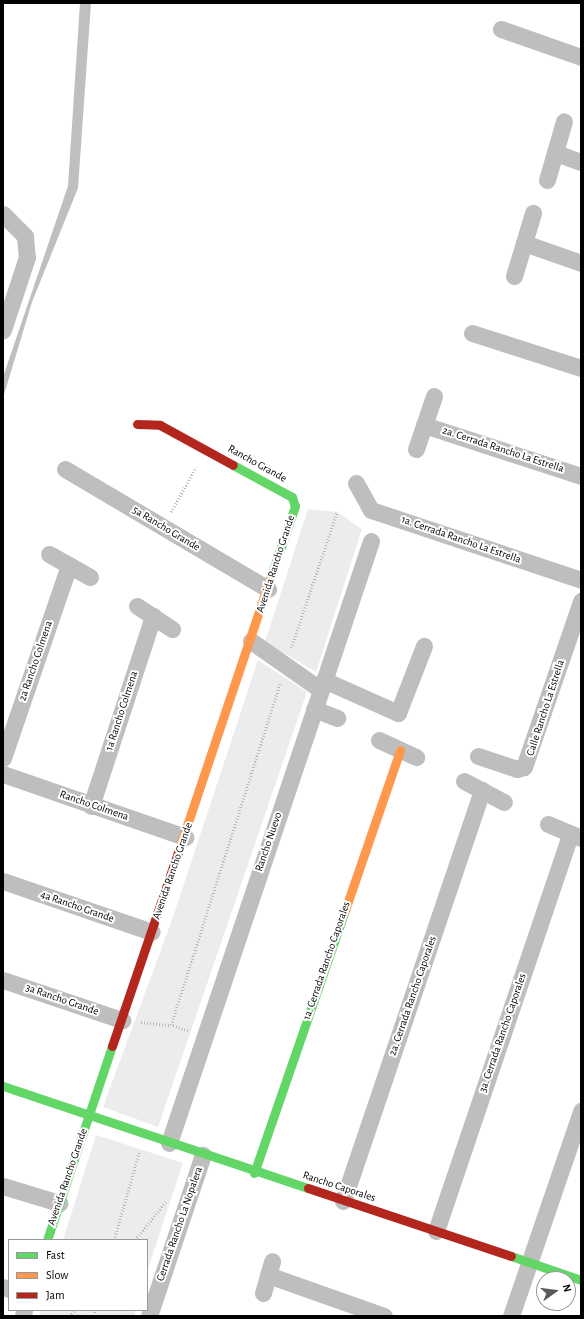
<!DOCTYPE html>
<style>
body{margin:0}
#map{position:relative;width:584px;height:1319px;overflow:hidden;background:#fff;font-family:"Alegreya Sans",sans-serif}
div>[style]{position:absolute}
.green>*{inset:0;background:#ececec;transform-origin:0 0}
.water>*{inset:0;background:#bfbfbf}
.path>*{height:2.5px;margin-top:-1.25px;transform-origin:0;background:repeating-linear-gradient(90deg,#b9b9b9 0 1px,transparent 0 3px)}
.street>*{height:17px;margin:-8.5px;padding:0 8.5px;transform-origin:8.5px;border-radius:8.5px;background:#bebebe}
.fast>*{height:9px;margin:-4.5px;padding:0 4.5px;transform-origin:4.5px;border-radius:4.5px;background:#63d668}
.slow>*{height:9px;margin:-4.5px;padding:0 4.5px;transform-origin:4.5px;border-radius:4.5px;background:#ff974d}
.jam>*{height:9px;margin:-4.5px;padding:0 4.5px;transform-origin:4.5px;border-radius:4.5px;background:#b3261e}
span{translate:-50% -50%;white-space:nowrap;text-align:center;line-height:1.15;-webkit-text-stroke:4px #fff;paint-order:stroke}
.street-label{font-size:11px;color:#000}
.frame{position:absolute;inset:0;border:4px solid #000;pointer-events:none}
.legend{position:absolute;left:8px;top:1239px;width:140px;height:72px;box-sizing:border-box;background:#fff;border:1px solid #999;margin:0;padding:5px 7px;list-style:none;font-size:12px;color:#000}
.legend li{display:flex;align-items:center;gap:8px;height:20px}
.legend b{width:20px;border:1px solid #999}
.north{position:absolute;left:536px;top:1271px;width:40px;height:40px;box-sizing:border-box;background:#fff;border:1px solid #999;border-radius:50%;rotate:76deg;font-size:11px;font-weight:700;line-height:16px;text-align:center;color:#000}
.north::after{content:'';display:block;margin:auto;width:14px;height:18px;background:#595959;clip-path:polygon(50% 0,100% 100%,50% 72%,0 100%)}
</style>
<div id="map">
<div class="green">
<i style="clip-path:polygon(308px 509px,337px 512px,362px 529px,316px 672px,265px 642px)"></i>
<i style="clip-path:polygon(258px 660px,307px 692px,158px 1127px,103px 1107px,173px 917px)"></i>
<i style="clip-path:polygon(96px 1135px,183px 1163px,147px 1272px,147px 1240px,63px 1240px)"></i>
<i style="left:40px;top:1310px;width:95px;height:6px"></i>
</div>
<div class="water">
<i style="clip-path:polygon(80px 3px,91px 3px,78px 188px,32px 302px,3px 398px,3px 377px,68px 186px)"></i>
</div>
<div class="path">
<i style="left:171px;top:512px;width:51px;rotate:-60.9deg"></i>
<i style="left:291px;top:648px;width:144px;rotate:-71.3deg"></i>
<i style="left:141px;top:1022px;width:30px;rotate:6deg"></i>
<i style="left:188px;top:1031px;width:18px;rotate:-161deg"></i>
<i style="left:171px;top:1025px;width:359px;rotate:-72.3deg"></i>
<i style="left:114px;top:1240px;width:91px;rotate:-74.1deg"></i>
<i style="left:135px;top:1240px;width:51px;rotate:-51.3deg"></i>
<i style="left:69px;top:1316px;width:8px;rotate:-45deg"></i>
<i style="left:94px;top:1316px;width:6px;rotate:-81deg"></i>
</div>
<div class="street">
<i style="left:501px;top:29px;width:85px;rotate:19.3deg"></i>
<i style="left:556px;top:153px;width:27px;rotate:20deg"></i>
<i style="left:547px;top:180px;width:61px;rotate:-73.9deg"></i>
<i style="left:3px;top:214px;width:31px;rotate:45deg"></i>
<i style="left:25px;top:236px;width:21px;rotate:85deg"></i>
<i style="left:27px;top:257px;width:77px;rotate:108.2deg"></i>
<i style="left:524px;top:243px;width:60px;rotate:19.3deg"></i>
<i style="left:514px;top:276px;width:66px;rotate:-73.2deg"></i>
<i style="left:472px;top:333px;width:114px;rotate:17.8deg"></i>
<i style="left:424px;top:425px;width:165px;rotate:18deg"></i>
<i style="left:416px;top:449px;width:56px;rotate:-71.2deg"></i>
<i style="left:65px;top:469px;width:236px;rotate:30.6deg"></i>
<i style="left:356px;top:483px;width:31px;rotate:61deg"></i>
<i style="left:371px;top:510px;width:221px;rotate:18.4deg"></i>
<i style="left:49px;top:554px;width:47px;rotate:29.3deg"></i>
<i style="left:137px;top:606px;width:42px;rotate:33.3deg"></i>
<i style="left:251px;top:641px;width:85px;rotate:35deg"></i>
<i style="left:324px;top:680px;width:81px;rotate:24deg"></i>
<i style="left:398px;top:713px;width:72px;rotate:-68.8deg"></i>
<i style="left:314px;top:709px;width:25px;rotate:21deg"></i>
<i style="left:379px;top:740px;width:41px;rotate:24.7deg"></i>
<i style="left:478px;top:756px;width:41px;rotate:18.4deg"></i>
<i style="left:517px;top:769px;width:7px;rotate:-16deg"></i>
<i style="left:524px;top:767px;width:176px;rotate:-71deg"></i>
<i style="left:3px;top:758px;width:204px;rotate:-71.1deg"></i>
<i style="left:3px;top:774px;width:193px;rotate:19.1deg"></i>
<i style="left:464px;top:781px;width:45px;rotate:27.7deg"></i>
<i style="left:91px;top:806px;width:200px;rotate:-71.9deg"></i>
<i style="left:548px;top:824px;width:36px;rotate:23deg"></i>
<i style="left:3px;top:881px;width:157px;rotate:18.9deg"></i>
<i style="left:3px;top:980px;width:126px;rotate:18.6deg"></i>
<i style="left:169px;top:1143px;width:635px;rotate:-71.45deg"></i>
<i style="left:3px;top:1186px;width:59px;rotate:16.9deg"></i>
<i style="left:343px;top:1201px;width:434px;rotate:-71.3deg"></i>
<i style="left:436px;top:1231px;width:419px;rotate:-71.3deg"></i>
<i style="left:268px;top:1275px;width:123px;rotate:19.5deg"></i>
<i style="left:3px;top:1287px;width:6px;rotate:18deg"></i>
<i style="left:263px;top:1293px;width:33px;rotate:-74deg"></i>
<i style="left:23px;top:1316px;width:6px;rotate:-81deg"></i>
<i style="left:149px;top:1316px;width:170px;rotate:-71.5deg"></i>
<i style="left:511px;top:1316px;width:217px;rotate:-71.1deg"></i>
</div>
<div class="fast">
<i style="left:233px;top:465px;width:67px;rotate:28.5deg"></i>
<i style="left:292px;top:497px;width:9px;rotate:72deg"></i>
<i style="left:295px;top:506px;width:77px;rotate:108.9deg"></i>
<i style="left:3px;top:1086px;width:322px;rotate:18.5deg"></i>
<i style="left:254px;top:1173px;width:275px;rotate:-70.9deg"></i>
<i style="left:47px;top:1240px;width:205px;rotate:-71.5deg"></i>
<i style="left:511px;top:1256px;width:74px;rotate:18.9deg"></i>
</div>
<div class="slow">
<i style="left:178px;top:852px;width:288px;rotate:-71.4deg"></i>
<i style="left:344px;top:913px;width:172px;rotate:-71deg"></i>
</div>
<div class="jam">
<i style="left:137px;top:424px;width:23px;rotate:2deg"></i>
<i style="left:160px;top:425px;width:83px;rotate:28.7deg"></i>
<i style="left:112px;top:1046px;width:205px;rotate:-71.2deg"></i>
<i style="left:308px;top:1188px;width:214px;rotate:18.5deg"></i>
</div>
<div class="street-label">
<span style="left:503px;top:450px;rotate:18deg">2a. Cerrada Rancho La Estrella</span>
<span style="left:257px;top:464px;rotate:29deg">Rancho Grande</span>
<span style="left:166px;top:529px;rotate:31deg">5a Rancho Grande</span>
<span style="left:461px;top:540px;rotate:19deg">1a. Cerrada Rancho La Estrella</span>
<span style="left:276px;top:564px;rotate:-72deg">Avenida Rancho Grande</span>
<span style="left:36px;top:661px;rotate:-71deg">2a Rancho Colmena</span>
<span style="left:546px;top:708px;rotate:-72deg">Calle Rancho La Estrella</span>
<span style="left:122px;top:711px;rotate:-72deg">1a Rancho Colmena</span>
<span style="left:94px;top:806px;rotate:19deg">Rancho Colmena</span>
<span style="left:269px;top:842px;rotate:-71deg">Rancho Nuevo</span>
<span style="left:173px;top:871px;rotate:-71deg">Avenida Rancho Grande</span>
<span style="left:77px;top:907px;rotate:19deg">4a Rancho Grande</span>
<span style="left:327px;top:961px;rotate:-71deg">1a. Cerrada Rancho Caporales</span>
<span style="left:413px;top:996px;rotate:-71deg">2a. Cerrada Rancho Caporales</span>
<span style="left:62px;top:1000px;rotate:19deg">3a Rancho Grande</span>
<span style="left:503px;top:1033px;rotate:-71deg">3a. Cerrada Rancho Caporales</span>
<span style="left:68px;top:1177px;rotate:-71deg">Avenida Rancho Grande</span>
<span style="left:339px;top:1187px;rotate:18deg">Rancho Caporales</span>
<span style="left:180px;top:1224px;rotate:-71deg">Cerrada Rancho La Nopalera</span>
</div>
<div class="frame"></div>
<ul class="legend">
<li><b style="height:5px;background:#63d668"></b>Fast</li>
<li><b style="height:5px;background:#ff974d"></b>Slow</li>
<li><b style="height:5px;background:#b3261e"></b>Jam</li>
</ul>
<div class="north">N</div>
</div>
